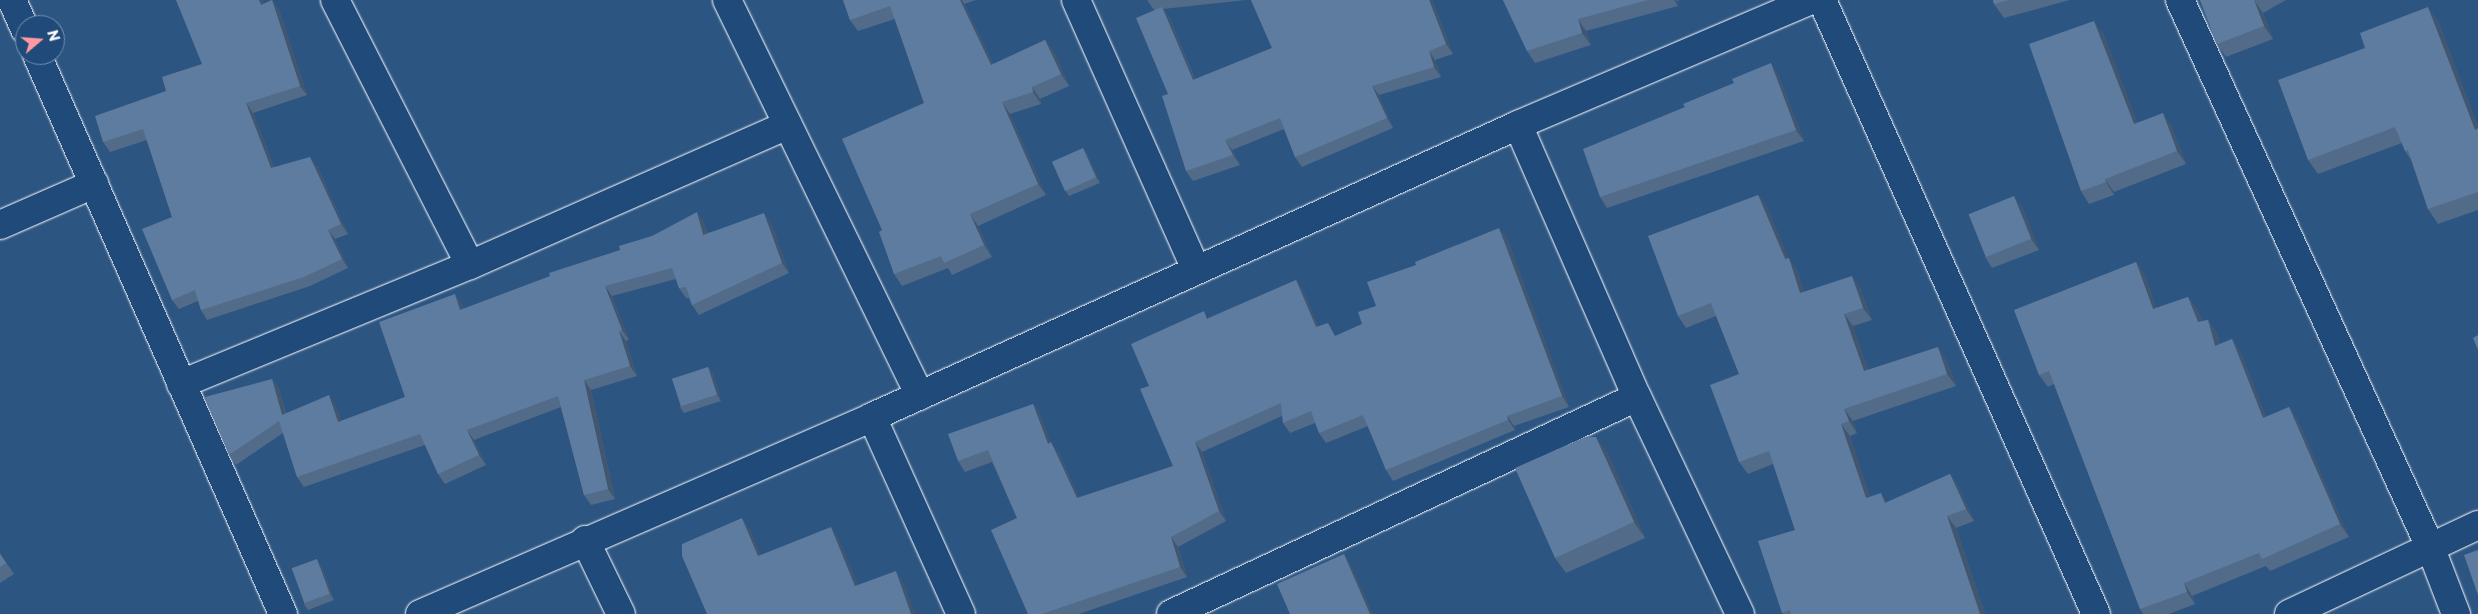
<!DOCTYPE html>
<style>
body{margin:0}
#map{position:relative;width:2478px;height:614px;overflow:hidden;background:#2c5582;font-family:"Playpen Sans",sans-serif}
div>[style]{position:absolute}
.roads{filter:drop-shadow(0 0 1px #fff) drop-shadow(0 0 1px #fff)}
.minor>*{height:28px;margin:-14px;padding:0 14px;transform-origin:14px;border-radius:14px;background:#1f4a7a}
.wall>*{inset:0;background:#516b89}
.shaded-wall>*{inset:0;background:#42576f}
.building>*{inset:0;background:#5e7c9f;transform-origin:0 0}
span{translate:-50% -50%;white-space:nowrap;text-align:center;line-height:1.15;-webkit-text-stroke:4px #1f4a7a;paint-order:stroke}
.north{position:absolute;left:15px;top:15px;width:50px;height:50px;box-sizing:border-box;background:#1f4a7a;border:1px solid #7992af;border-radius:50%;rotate:72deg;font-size:14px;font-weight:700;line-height:20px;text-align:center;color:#fff}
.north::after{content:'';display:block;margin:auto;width:18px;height:22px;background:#ff9aa2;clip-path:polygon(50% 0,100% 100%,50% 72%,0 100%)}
</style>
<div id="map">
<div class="roads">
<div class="minor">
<i style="left:12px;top:0;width:32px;rotate:66deg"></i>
<i style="left:335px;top:0;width:297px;rotate:63deg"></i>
<i style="left:727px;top:0;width:440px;rotate:64deg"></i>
<i style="left:1076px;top:0;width:295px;rotate:66deg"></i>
<i style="left:1822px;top:0;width:672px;rotate:65.95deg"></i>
<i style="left:2180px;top:0;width:604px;rotate:65.43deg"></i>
<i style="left:2431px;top:549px;width:70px;rotate:69deg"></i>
<i style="left:37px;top:55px;width:611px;rotate:66.25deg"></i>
<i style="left:1518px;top:125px;width:297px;rotate:66.4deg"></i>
<i style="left:1637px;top:397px;width:240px;rotate:64.6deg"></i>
<i style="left:0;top:225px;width:103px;rotate:-23.6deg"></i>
<i style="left:181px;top:384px;width:313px;rotate:-22.4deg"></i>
<i style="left:470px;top:265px;width:347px;rotate:-23.8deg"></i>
<i style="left:872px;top:417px;width:216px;rotate:65.7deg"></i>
<i style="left:585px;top:540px;width:82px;rotate:64.1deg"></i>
<i style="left:420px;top:614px;width:493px;rotate:-23.5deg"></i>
<i style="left:872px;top:417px;width:709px;rotate:-24.32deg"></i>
<i style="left:1518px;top:125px;width:319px;rotate:-23.1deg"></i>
<i style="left:1171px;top:614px;width:514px;rotate:-24.97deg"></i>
<i style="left:2289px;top:614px;width:209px;rotate:-25.2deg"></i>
</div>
</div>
<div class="wall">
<i style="clip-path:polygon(262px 0,264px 4px,272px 0,279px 10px,307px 95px,253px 113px,274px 167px,317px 166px,348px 234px,335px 239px,348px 268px,310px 286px,207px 320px,201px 310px,198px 301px,179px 309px,172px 300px,172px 217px,147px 140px,110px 152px,103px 142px,202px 64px)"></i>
<i style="clip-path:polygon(843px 0,976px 0,964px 4px,993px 64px,1045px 40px,1054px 52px,1069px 86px,1040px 99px,1041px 104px,1010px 114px,1046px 195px,978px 226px,992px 257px,952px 275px,948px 268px,902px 286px,894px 274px,882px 230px,924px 103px,895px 19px,858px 31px,850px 20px)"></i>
<i style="clip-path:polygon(1147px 0,1246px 0,1163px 9px,1169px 17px,1195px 79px,1272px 48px,1251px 0,1432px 0,1453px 54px,1435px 60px,1441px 77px,1379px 95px,1393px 128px,1302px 167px,1295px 157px,1284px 129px,1232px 150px,1240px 165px,1193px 181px,1186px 171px,1168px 94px,1154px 10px)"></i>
<i style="clip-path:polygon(1503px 0,1680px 0,1677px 1px,1678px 6px,1586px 31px,1591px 45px,1535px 63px,1527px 51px)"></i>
<i style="clip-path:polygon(1993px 0,2070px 0,2004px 18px,1994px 4px)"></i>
<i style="clip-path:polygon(2200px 0,2286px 0,2263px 13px,2273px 39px,2226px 57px,2217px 44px)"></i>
<i style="clip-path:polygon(2438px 21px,2478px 127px,2478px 210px,2438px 224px,2428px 209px,2411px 160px,2405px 151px,2402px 143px,2318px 174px,2308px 160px)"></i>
<i style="clip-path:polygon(2103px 33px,2137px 122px,2171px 125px,2186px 164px,2114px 192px,2114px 195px,2089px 204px,2081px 191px)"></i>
<i style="clip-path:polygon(1778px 74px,1804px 141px,1607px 208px,1600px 197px)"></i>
<i style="clip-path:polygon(1083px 148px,1087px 154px,1100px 183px,1069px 196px,1065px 190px)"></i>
<i style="clip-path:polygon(1758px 195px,1767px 207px,1788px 258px,1797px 270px,1804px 292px,1860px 288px,1872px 320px,1853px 326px,1868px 370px,1946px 359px,1956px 386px,1853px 421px,1857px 433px,1850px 436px,1870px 497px,1887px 502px,1950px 474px,1958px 486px,1974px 521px,1956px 528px,1985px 614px,1783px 614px,1782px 613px,1795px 530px,1773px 464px,1748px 474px,1739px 462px,1739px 374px,1716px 316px,1686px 328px,1678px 316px)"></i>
<i style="clip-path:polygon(2022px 207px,2039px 250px,1992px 268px,1985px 257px)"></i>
<i style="clip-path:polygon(704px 222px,707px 233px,771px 223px,789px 273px,699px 315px,692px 305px,689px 298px,686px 298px,679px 288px,676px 279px,612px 296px,629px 340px,626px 341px,637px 376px,591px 390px,615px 499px,591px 505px,584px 495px,561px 407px,474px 440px,486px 465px,445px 484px,438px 474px,425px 445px,304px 487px,297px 477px,283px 433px,236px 465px,229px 455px,272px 379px,279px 389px,286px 413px,336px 406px,341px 421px,405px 397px,462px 304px,463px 309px)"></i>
<i style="clip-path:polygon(1507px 238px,1569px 407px,1514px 426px,1515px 430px,1393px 481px,1386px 470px,1368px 426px,1326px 443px,1319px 433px,1315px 423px,1290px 433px,1283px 423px,1282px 416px,1202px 452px,1226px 521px,1178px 547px,1187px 577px,1079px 614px,1028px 614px,1017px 518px,992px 462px,965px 472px,958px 461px,1033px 404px,1040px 414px,1050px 443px,1059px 453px,1079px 498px,1173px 466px,1149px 386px,1208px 318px,1296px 280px,1303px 291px,1318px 326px,1336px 336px,1362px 324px,1376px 306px)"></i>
<i style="clip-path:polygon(2136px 262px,2145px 275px,2156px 308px,2188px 297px,2197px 309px,2202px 321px,2208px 320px,2216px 332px,2220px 344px,2232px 339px,2240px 351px,2266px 417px,2289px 407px,2297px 419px,2349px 537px,2270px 571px,2266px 566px,2192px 596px,2195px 604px,2169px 614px,2143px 614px,2140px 609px,2054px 384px,2048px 387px,2039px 375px)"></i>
<i style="clip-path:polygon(708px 367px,713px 373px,721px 401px,684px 413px,680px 407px)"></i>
<i style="clip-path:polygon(1607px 452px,1645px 538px,1566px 573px,1555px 558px)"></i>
<i style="clip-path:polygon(0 553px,14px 574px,0 583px)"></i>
<i style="clip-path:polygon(321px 565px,334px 600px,308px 610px,304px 604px)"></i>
</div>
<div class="shaded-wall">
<i style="clip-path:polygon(259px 0,262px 0,268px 15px,261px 5px)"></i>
<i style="clip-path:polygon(272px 0,279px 10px,307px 95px,300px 86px)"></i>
<i style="clip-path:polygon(960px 0,962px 0,964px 4px,999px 77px,991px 65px)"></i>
<i style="clip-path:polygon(1429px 0,1432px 0,1453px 54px,1446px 44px)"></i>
<i style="clip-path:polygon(1674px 0,1676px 0,1677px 1px,1678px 6px)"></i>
<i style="clip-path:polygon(2254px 0,2263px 13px,2273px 39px,2264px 26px)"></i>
<i style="clip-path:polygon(1162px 7px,1169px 17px,1199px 90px,1193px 80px)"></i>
<i style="clip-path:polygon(2428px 7px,2438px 21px,2478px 127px,2478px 134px,2475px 130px)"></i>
<i style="clip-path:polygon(1578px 19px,1586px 31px,1591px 45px,1582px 33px)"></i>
<i style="clip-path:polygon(2094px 21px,2103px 33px,2143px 136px,2134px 124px)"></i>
<i style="clip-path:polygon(1045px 40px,1054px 52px,1069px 86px,1061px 74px)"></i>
<i style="clip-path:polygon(1429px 51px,1435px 60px,1441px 77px,1434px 67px)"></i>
<i style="clip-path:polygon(1771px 63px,1778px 74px,1804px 141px,1796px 130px)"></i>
<i style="clip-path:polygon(1372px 86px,1379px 95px,1393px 128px,1387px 118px)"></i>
<i style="clip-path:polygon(1032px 87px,1040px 99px,1041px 104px,1033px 92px)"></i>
<i style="clip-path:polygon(1002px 102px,1010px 114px,1046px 195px,1038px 184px)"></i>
<i style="clip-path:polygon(246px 103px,253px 113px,278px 178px,271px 168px)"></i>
<i style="clip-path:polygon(2163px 113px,2171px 125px,2186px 164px,2177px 151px)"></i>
<i style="clip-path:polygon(1225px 140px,1232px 150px,1240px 165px,1233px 155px)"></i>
<i style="clip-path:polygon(1083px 148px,1087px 154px,1100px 183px,1096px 177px)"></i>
<i style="clip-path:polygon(310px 157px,317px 166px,348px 234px,341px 224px)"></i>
<i style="clip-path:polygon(2105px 179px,2114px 192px,2114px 195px,2106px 182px)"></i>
<i style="clip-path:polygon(1758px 195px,1767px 207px,1790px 261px,1789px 258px,1797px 270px,1809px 305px,1800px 293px)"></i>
<i style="clip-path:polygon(2014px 196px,2022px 207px,2039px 250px,2031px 239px)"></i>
<i style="clip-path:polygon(697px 212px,704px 222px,710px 245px,703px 235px)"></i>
<i style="clip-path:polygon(764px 213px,771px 223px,789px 273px,782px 263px)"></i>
<i style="clip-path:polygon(970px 214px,978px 226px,992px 257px,984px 245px)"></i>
<i style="clip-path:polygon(1499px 228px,1507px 238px,1569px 407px,1562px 396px)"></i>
<i style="clip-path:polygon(328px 230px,335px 239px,348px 268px,342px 259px)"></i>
<i style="clip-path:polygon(2136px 262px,2145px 275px,2161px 322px,2153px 309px)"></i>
<i style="clip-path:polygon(1852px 276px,1860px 288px,1872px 320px,1863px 308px)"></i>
<i style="clip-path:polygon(1296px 280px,1303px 291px,1323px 338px,1316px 327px)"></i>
<i style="clip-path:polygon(605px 286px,612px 296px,629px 340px,622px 330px)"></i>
<i style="clip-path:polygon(455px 294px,462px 304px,467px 320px,460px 310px)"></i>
<i style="clip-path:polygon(2188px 297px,2197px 309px,2207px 335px,2198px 322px)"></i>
<i style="clip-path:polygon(1844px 314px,1853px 326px,1873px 384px,1864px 371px)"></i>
<i style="clip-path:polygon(2208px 320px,2216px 332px,2224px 358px,2215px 346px)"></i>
<i style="clip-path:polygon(619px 331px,626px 341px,637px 376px,630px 366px)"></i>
<i style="clip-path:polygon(2232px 339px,2240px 351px,2272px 431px,2263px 418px)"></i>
<i style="clip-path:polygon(1938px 347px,1946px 359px,1956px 386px,1947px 374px)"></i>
<i style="clip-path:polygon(708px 367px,713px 373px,721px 401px,717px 395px)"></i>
<i style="clip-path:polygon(272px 379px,279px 389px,289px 425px,282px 415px)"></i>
<i style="clip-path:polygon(584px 380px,591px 390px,615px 499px,608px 489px)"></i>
<i style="clip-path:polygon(329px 395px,336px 406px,345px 432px,338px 422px)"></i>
<i style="clip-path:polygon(1033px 404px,1040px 414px,1055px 454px,1048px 444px)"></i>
<i style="clip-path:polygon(2289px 407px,2297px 419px,2349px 537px,2340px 524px)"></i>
<i style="clip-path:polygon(1844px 409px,1853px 421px,1857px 433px,1849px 421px)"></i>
<i style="clip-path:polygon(1507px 416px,1514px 426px,1515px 430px,1508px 420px)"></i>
<i style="clip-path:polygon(1841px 424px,1850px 436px,1875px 511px,1866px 498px)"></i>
<i style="clip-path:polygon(467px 430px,474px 440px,486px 465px,479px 455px)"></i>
<i style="clip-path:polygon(1596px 437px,1607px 452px,1645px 538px,1634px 522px)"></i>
<i style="clip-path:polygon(1051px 442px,1059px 453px,1084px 509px,1077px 498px)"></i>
<i style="clip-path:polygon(1195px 442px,1202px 452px,1226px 521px,1219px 511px)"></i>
<i style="clip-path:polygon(1950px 474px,1958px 486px,1974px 521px,1966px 509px)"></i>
<i style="clip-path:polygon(1881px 493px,1889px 505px,1885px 503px)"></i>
<i style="clip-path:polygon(1947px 516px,1956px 528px,1985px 614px,1980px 614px)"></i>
<i style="clip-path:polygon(742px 518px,751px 531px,767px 569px,758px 556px)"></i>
<i style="clip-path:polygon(831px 527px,839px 539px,864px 599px,855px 586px)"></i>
<i style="clip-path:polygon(1171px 537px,1178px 547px,1187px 577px,1180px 567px)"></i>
<i style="clip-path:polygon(0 553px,14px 574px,0 554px)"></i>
<i style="clip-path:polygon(1344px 554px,1351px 565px,1373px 614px,1370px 614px)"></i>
<i style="clip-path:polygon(317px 559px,321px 565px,334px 600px,330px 594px)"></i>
<i style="clip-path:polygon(896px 571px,904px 584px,915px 614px,911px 614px)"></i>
<i style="clip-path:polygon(2184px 583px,2192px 596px,2195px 604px,2187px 592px)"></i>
</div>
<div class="building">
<i style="clip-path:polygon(176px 0,259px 0,261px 5px,272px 0,300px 86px,246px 103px,271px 168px,310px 157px,341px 224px,328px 230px,342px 259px,304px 277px,201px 310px,195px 290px,172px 300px,142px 229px,172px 217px,143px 129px,103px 142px,95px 116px,166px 91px,162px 77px,202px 64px)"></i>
<i style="clip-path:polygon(843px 0,960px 0,991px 65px,1045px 40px,1061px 74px,1032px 87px,1033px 92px,1002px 102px,1038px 184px,970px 214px,984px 245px,944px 263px,941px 256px,894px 274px,879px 232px,882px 230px,842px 139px,924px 103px,890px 6px,850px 20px)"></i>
<i style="clip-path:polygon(1251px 0,1429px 0,1446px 44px,1429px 51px,1434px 67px,1372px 86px,1387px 118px,1295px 157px,1280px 118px,1225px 140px,1233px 155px,1186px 171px,1162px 96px,1168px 94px,1136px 18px,1162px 7px,1193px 80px,1272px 48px)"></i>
<i style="clip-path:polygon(1503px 0,1648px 0,1578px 19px,1582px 33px,1527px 51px)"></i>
<i style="clip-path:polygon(1993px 0,2009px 0,1994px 4px)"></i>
<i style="clip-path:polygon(2200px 0,2254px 0,2264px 26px,2217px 44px)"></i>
<i style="clip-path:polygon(2428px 7px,2475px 130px,2478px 128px,2478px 192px,2428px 209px,2408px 150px,2405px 151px,2395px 127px,2308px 160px,2278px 80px,2365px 48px,2360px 33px)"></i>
<i style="clip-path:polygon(2094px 21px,2134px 124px,2163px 113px,2177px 151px,2105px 179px,2106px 182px,2081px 191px,2029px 44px)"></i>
<i style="clip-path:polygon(1771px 63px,1796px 130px,1600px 197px,1583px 149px,1685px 107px,1683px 104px,1734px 83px,1732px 79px)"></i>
<i style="left:1083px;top:148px;width:32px;height:34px;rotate:66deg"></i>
<i style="clip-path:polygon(1758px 195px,1785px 259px,1789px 258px,1800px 293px,1852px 276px,1863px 308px,1844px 314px,1864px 371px,1938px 347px,1947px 374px,1844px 409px,1849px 421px,1841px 424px,1866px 498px,1881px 493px,1885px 503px,1950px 474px,1966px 509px,1947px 516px,1980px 614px,1791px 614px,1790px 610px,1782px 613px,1758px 541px,1795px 530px,1769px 451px,1739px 462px,1710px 385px,1739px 374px,1711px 303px,1678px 316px,1648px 236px)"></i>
<i style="left:2014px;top:196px;width:46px;height:49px;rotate:68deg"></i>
<i style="clip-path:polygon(697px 212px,703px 235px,764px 213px,782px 263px,692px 305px,686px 287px,679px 288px,672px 268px,605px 286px,622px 330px,619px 331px,630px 366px,584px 380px,608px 489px,584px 495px,558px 396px,467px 430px,479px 455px,438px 474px,420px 434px,297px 477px,279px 421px,229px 455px,205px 397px,272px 379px,282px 415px,329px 395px,338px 422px,405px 397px,379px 322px,455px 294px,460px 310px,550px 276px,549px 273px,620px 250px,619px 246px,652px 236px)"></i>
<i style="clip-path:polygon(1499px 228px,1562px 396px,1507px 416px,1508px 420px,1386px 470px,1363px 415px,1319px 433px,1311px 411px,1283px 423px,1281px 403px,1195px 442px,1219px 511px,1171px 537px,1180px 567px,1042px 614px,1028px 614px,991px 530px,1017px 518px,988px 450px,958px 461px,948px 434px,1033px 404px,1048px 444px,1051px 442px,1077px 498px,1173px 466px,1140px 389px,1149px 386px,1131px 344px,1204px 311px,1207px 319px,1296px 280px,1316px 327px,1328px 323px,1335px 336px,1362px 324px,1358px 312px,1376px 306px,1367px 282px,1416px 265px,1415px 262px)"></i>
<i style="clip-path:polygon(2136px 262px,2153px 309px,2188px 297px,2198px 322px,2208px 320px,2215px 346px,2232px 339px,2263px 418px,2289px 407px,2340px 524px,2262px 559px,2259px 553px,2184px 583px,2187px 592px,2140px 609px,2049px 371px,2039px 375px,2014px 310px)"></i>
<i style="clip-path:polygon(2478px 335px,2478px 350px,2473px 338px)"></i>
<i style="left:708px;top:367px;width:29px;height:38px;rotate:72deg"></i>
<i style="clip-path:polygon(1585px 437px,1596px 437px,1634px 522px,1555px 558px,1515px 468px)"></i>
<i style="clip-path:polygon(742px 518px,758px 556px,831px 527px,855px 586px,896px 571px,911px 614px,707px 614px,682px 556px,682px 544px)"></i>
<i style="clip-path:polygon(2478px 550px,2478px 595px,2464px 555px)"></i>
<i style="clip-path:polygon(0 554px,6px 563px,0 567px)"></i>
<i style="clip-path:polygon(1344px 554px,1370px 614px,1290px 614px,1277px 584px)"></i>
<i style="left:317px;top:559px;width:37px;height:27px;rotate:70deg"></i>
</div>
<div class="north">N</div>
</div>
